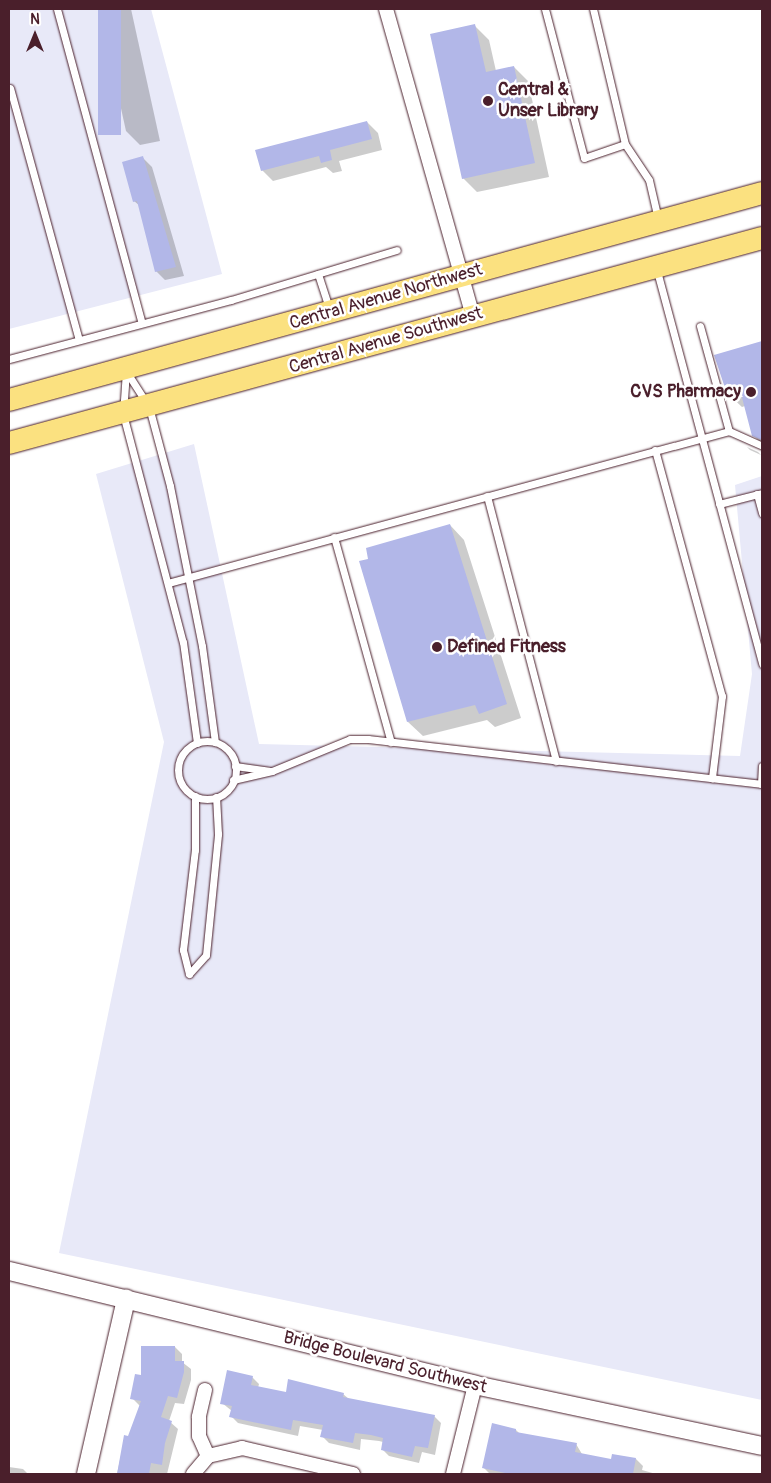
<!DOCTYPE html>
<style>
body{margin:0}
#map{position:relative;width:771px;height:1483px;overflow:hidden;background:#fff;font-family:Pangolin,sans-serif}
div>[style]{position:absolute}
.built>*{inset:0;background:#e8e9f8}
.shadow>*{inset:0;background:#0003}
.building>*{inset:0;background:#b2b7e8;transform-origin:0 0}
.roads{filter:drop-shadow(0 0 1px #4a1f2b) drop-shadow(0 0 1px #4a1f2b)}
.service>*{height:7px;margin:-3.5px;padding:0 3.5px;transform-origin:3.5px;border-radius:3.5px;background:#fff}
.service>.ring{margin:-3.5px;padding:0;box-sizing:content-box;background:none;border:7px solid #fff;border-radius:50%}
.minor>*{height:14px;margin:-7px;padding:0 7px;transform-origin:7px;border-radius:7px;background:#fff}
.tertiary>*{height:18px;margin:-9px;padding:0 9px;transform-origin:9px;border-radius:9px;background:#fff}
.primary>*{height:22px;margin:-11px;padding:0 11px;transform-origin:11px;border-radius:11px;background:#fbe180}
.dots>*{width:14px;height:14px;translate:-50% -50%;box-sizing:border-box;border:2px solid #fff;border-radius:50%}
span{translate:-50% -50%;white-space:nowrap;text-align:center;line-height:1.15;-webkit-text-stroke:5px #fff;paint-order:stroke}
.poi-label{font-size:18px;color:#4a1f2b;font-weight:700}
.left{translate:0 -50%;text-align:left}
.right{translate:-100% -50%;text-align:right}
.street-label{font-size:18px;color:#4a1f2b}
.frame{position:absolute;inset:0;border:10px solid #4a1f2b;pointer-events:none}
.north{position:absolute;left:10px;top:10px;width:50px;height:50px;-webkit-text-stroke:4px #fff;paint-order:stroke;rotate:0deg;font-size:14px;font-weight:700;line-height:20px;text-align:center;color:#4a1f2b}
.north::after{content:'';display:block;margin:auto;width:18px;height:22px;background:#4a1f2b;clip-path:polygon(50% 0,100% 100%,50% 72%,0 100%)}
</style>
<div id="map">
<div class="built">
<i style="clip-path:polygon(9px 9px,151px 9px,222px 274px,9px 329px)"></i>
<i style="clip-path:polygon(194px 444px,259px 744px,740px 756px,752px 674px,735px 485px,762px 476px,762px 1400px,59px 1253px,164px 742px,96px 474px)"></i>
</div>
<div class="shadow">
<i style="clip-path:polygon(99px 9px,131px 9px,160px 141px,140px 145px,126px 131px)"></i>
<i style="clip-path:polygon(475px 26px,489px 40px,496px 71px,514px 67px,528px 81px,549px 177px,477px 192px,463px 178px)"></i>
<i style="clip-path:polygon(367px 122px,378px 133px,382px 150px,339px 161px,342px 171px,333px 173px,326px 167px,273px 181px,262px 170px)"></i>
<i style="clip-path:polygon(143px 158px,152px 167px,184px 276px,165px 280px,156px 271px,140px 206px,134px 201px)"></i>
<i style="clip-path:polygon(762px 343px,762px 444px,753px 435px,745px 406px,742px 407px,728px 394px,716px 356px)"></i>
<i style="clip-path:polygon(747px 447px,758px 452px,761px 455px,750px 450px)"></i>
<i style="clip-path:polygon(450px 525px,464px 540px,521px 718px,495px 727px,487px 720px,423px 736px,408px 722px,369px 560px)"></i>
<i style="clip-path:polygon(175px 1347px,182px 1354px,182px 1362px,191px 1369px,191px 1380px,184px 1404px,175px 1403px,169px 1421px,178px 1429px,167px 1474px,117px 1474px,125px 1436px,129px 1437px,140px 1406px,132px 1398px,142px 1376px)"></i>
<i style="clip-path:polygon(252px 1377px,259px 1384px,258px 1388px,287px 1394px,343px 1394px,349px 1399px,434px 1416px,441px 1423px,435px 1455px,422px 1452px,419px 1463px,389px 1456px,382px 1449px,383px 1442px,379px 1441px,361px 1439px,360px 1450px,329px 1443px,322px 1436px,323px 1430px,300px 1426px,298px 1436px,238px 1423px,231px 1416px,232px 1411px,222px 1403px)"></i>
<i style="clip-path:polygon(516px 1430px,520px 1434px,576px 1444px,582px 1454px,612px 1460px,636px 1459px,643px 1466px,642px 1470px,656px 1474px,490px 1474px,483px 1467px)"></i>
<i style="clip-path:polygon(9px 1467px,23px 1469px,28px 1474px,9px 1474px)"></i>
</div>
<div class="building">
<i style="left:98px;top:9px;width:23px;height:126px"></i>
<i style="clip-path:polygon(475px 24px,486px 72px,514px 66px,535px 163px,462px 179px,430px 34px)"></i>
<i style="clip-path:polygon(367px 121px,372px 139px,330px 150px,332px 160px,321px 163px,319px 156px,261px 171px,255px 150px)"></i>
<i style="clip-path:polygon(143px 156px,176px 267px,155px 272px,137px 201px,133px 202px,122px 162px)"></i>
<i style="clip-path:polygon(762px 341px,762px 440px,752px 436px,740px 390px,727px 394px,714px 355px)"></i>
<i style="clip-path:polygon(450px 524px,507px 704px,479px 714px,475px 705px,407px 722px,359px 561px,368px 559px,366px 548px)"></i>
<i style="clip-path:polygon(141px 1346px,175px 1346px,175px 1361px,184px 1361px,184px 1372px,177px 1398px,168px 1396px,161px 1417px,172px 1421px,165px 1443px,162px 1465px,151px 1463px,149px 1474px,117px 1474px,124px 1435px,128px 1436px,141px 1401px,130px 1399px,135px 1374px,141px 1375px)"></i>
<i style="clip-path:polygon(227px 1370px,253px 1376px,251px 1385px,286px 1392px,288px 1379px,344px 1393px,343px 1397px,435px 1415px,428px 1448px,415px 1446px,412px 1457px,381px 1450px,383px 1438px,371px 1435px,355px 1433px,353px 1443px,320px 1437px,323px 1425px,293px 1420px,291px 1430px,229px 1417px,232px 1406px,220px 1404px)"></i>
<i style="clip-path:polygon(492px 1423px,516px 1429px,516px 1432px,577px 1443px,575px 1452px,611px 1459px,612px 1454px,636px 1458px,633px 1474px,510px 1474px,482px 1468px)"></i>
</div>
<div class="roads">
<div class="service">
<i style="left:57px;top:9px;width:325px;rotate:74.9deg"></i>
<i style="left:545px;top:9px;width:154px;rotate:75.3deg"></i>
<i style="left:584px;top:158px;width:43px;rotate:-18.9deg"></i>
<i style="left:625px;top:144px;width:139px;rotate:-103.3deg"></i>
<i style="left:10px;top:88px;width:261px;rotate:74.7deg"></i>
<i style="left:625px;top:144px;width:43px;rotate:56.3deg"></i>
<i style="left:649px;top:180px;width:39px;rotate:77deg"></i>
<i style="left:657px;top:271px;width:407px;rotate:75deg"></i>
<i style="left:318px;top:274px;width:36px;rotate:72deg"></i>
<i style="left:700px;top:326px;width:109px;rotate:74.6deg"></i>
<i style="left:9px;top:359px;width:230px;rotate:-14.9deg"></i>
<i style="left:231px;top:300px;width:173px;rotate:-16.8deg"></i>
<i style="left:126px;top:371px;width:43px;rotate:57.4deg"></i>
<i style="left:149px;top:407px;width:82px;rotate:75.1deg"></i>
<i style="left:170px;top:486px;width:163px;rotate:78.7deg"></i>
<i style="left:202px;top:646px;width:97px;rotate:82.3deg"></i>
<i style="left:126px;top:371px;width:43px;rotate:94deg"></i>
<i style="left:123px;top:414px;width:236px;rotate:75.3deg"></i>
<i style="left:183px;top:642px;width:102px;rotate:82.1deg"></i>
<i style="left:655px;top:450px;width:255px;rotate:74.8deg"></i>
<i style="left:722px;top:696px;width:83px;rotate:97deg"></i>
<i style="left:757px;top:494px;width:20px;rotate:75deg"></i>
<i style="left:487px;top:496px;width:274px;rotate:75.4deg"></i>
<i style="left:719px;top:504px;width:44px;rotate:-14.3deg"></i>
<i style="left:334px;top:537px;width:213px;rotate:74.5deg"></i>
<i style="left:168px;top:583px;width:581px;rotate:-15.16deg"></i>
<i style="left:729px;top:431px;width:36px;rotate:24deg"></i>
<i class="ring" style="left:178px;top:741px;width:51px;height:51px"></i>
<i style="left:235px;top:766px;width:34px;rotate:8deg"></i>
<i style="left:233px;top:780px;width:40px;rotate:-13deg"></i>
<i style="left:272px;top:771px;width:84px;rotate:-22.3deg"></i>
<i style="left:350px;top:739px;width:18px"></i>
<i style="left:368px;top:739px;width:397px;rotate:6.5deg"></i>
<i style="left:761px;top:784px;width:18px;rotate:-87deg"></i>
<i style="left:189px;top:974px;width:25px;rotate:-48deg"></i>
<i style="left:206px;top:955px;width:122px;rotate:-84.3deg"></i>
<i style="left:218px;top:834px;width:37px;rotate:-93deg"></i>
<i style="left:189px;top:974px;width:25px;rotate:-104deg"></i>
<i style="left:183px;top:950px;width:101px;rotate:-83.2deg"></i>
<i style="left:195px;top:850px;width:54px;rotate:-90deg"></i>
</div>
<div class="minor">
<i style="left:386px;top:9px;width:320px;rotate:74.2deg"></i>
<i style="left:205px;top:1390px;width:28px;rotate:103deg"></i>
<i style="left:199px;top:1417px;width:19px;rotate:90deg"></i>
<i style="left:199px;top:1436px;width:22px;rotate:66deg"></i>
<i style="left:193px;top:1474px;width:23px;rotate:-50deg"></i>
<i style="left:208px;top:1456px;width:35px;rotate:-13deg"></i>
<i style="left:242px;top:1448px;width:114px;rotate:13.2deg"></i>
<i style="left:453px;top:1474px;width:92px;rotate:-76.1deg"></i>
</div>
<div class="tertiary">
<i style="left:9px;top:1271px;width:480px;rotate:13.7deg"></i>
<i style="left:475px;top:1385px;width:293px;rotate:12deg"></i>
<i style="left:86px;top:1474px;width:180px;rotate:-77.1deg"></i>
</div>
<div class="primary">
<i style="left:9px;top:400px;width:781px;rotate:-15.37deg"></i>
<i style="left:9px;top:443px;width:780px;rotate:-15.23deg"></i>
</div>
</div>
<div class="dots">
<i style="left:488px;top:101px;background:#4a1f2b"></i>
<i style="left:751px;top:392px;background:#4a1f2b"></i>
<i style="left:437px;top:647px;background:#4a1f2b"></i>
</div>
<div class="poi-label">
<span class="left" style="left:498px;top:101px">Central &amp;<br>Unser Library</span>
<span class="right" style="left:741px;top:392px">CVS Pharmacy</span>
<span class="left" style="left:447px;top:647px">Defined Fitness</span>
</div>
<div class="street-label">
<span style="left:386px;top:297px;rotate:-16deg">Central Avenue Northwest</span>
<span style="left:386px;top:341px;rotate:-16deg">Central Avenue Southwest</span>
<span style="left:385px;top:1363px;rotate:14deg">Bridge Boulevard Southwest</span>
</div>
<div class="frame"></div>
<div class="north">N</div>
</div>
